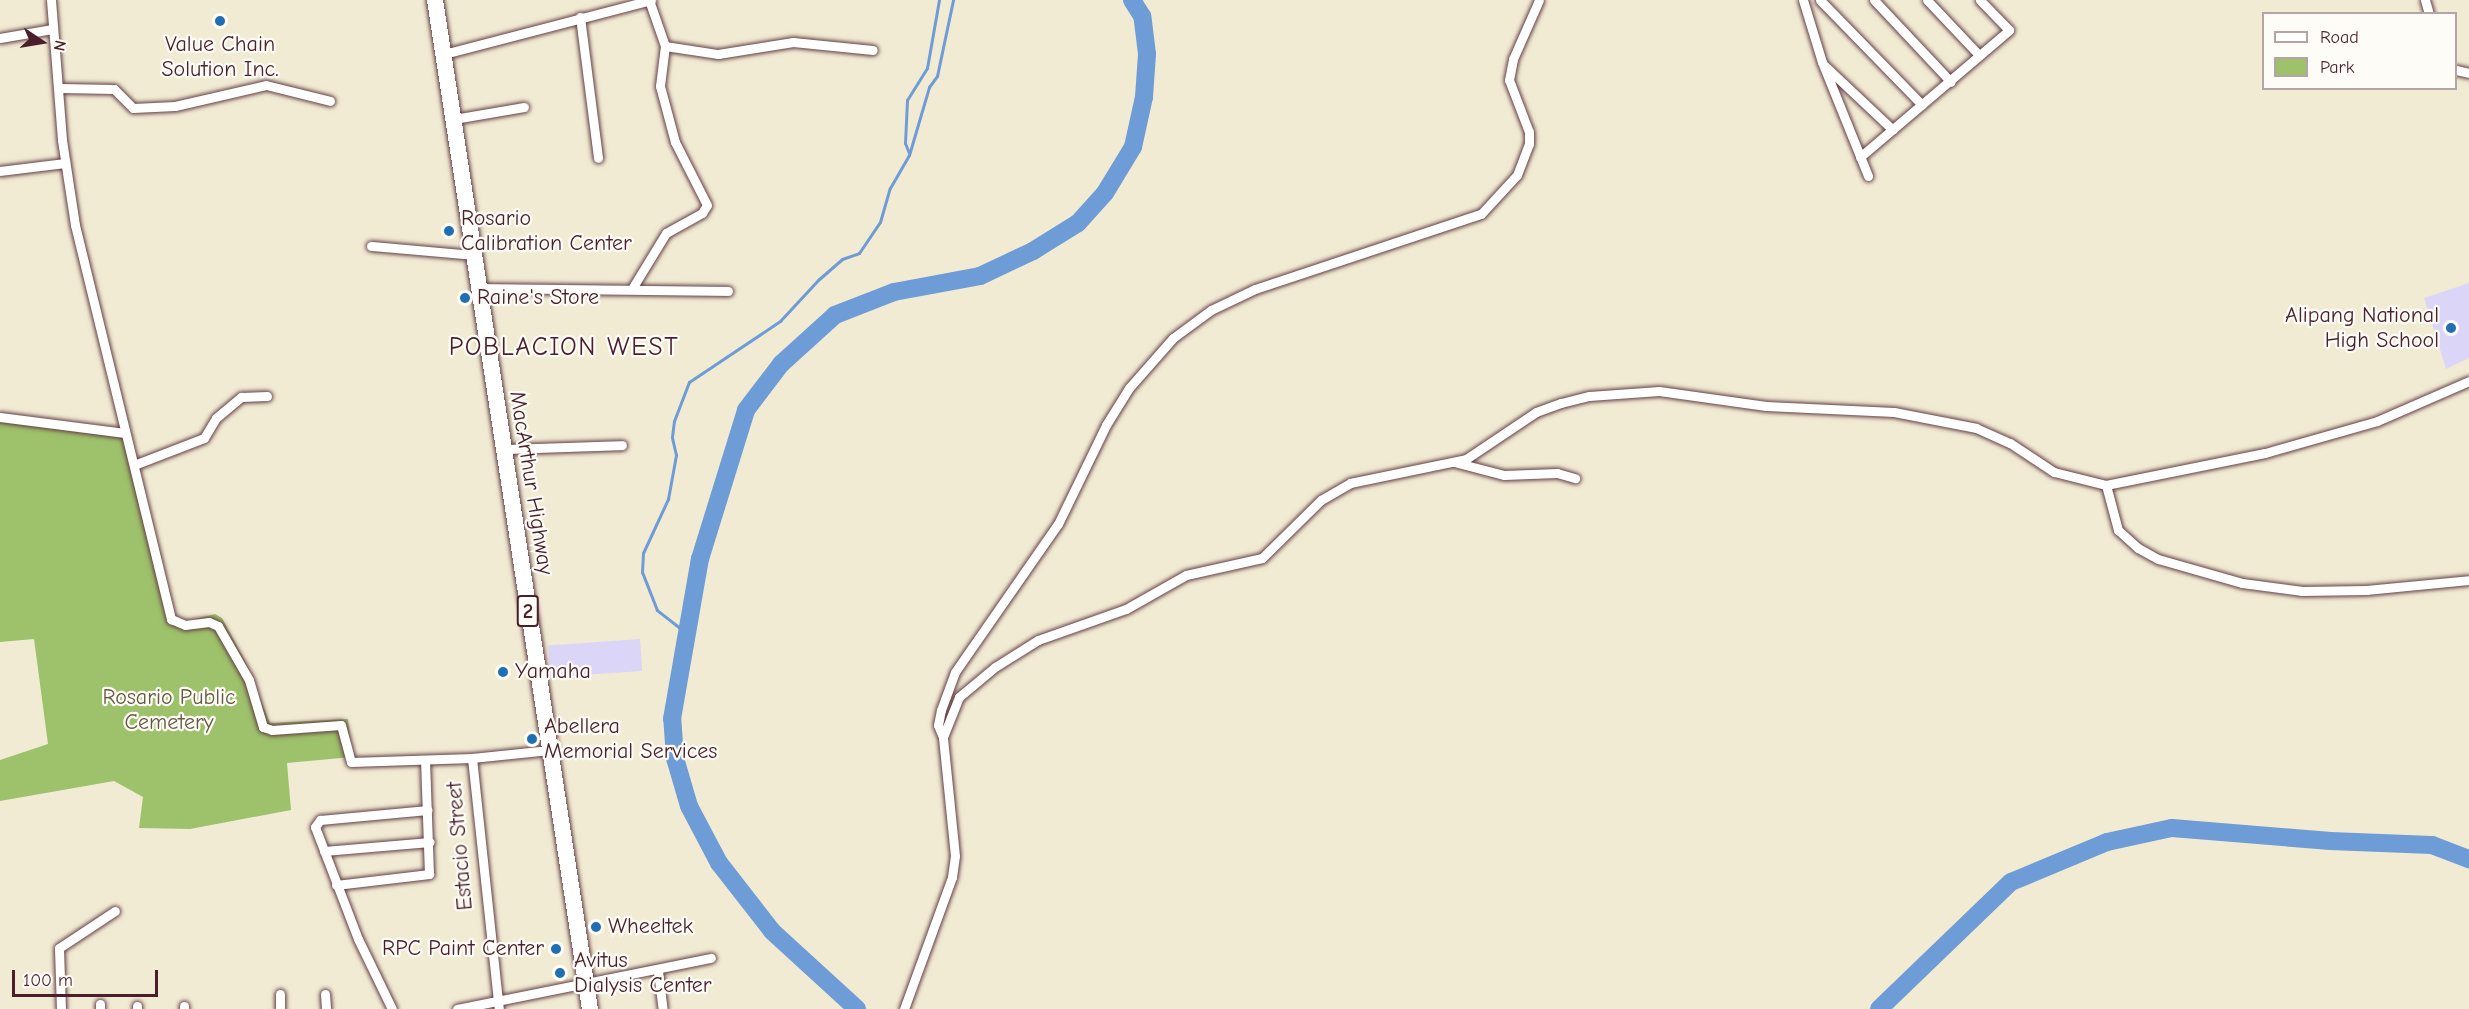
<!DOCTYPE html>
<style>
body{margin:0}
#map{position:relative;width:2469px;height:1009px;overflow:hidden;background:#f2ebd4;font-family:"Comic Neue",sans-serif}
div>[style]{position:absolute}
.built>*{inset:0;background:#dbd6f7;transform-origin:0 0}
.green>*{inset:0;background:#9ec16b}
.stream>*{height:3px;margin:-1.5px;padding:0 1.5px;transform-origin:1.5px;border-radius:1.5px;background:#6e9cd6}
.river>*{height:18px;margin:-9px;padding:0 9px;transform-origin:9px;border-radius:9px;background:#6e9cd6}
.roads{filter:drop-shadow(0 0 2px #633e44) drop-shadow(0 0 2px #633e44)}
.street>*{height:9px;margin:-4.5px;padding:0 4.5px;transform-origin:4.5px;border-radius:4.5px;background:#fff}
.highway>*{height:16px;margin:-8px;padding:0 8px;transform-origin:8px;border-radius:8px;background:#fff}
.dots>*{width:16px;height:16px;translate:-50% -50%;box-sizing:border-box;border:3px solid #fdfcf7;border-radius:50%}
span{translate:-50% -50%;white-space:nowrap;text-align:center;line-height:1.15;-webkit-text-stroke:4.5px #fdfcf7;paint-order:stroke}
.shield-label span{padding:2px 4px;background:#fdfcf7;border:2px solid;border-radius:4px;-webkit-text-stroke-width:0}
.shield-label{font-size:21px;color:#4a1f2b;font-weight:700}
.poi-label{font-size:22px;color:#4a1f2b}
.left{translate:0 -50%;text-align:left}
.right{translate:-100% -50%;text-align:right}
.street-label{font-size:22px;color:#4a1f2b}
.park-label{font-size:22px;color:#675841}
.quarter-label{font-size:26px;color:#4a1f2b;letter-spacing:1.5px}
.legend{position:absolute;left:2262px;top:12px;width:195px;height:78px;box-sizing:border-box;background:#fdfcf7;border:2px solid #b5a4a5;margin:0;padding:8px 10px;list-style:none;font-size:18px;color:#4a1f2b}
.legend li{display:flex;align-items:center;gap:12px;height:30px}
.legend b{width:30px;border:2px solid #b5a4a5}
.north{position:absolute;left:12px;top:12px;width:60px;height:60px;-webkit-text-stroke:4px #fdfcf7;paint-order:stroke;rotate:102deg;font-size:16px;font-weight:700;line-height:24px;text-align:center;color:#4a1f2b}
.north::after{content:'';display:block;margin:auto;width:21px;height:27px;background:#4a1f2b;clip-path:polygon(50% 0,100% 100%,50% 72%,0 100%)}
.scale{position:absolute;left:12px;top:970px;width:146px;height:27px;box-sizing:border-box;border:3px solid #4a1f2b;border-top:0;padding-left:8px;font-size:18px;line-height:21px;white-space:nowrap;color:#4a1f2b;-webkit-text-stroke:4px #fdfcf7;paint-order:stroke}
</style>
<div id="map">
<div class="built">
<i style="clip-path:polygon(2469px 283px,2469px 358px,2446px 369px,2424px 298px)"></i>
<i style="left:640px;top:639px;width:32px;height:92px;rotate:86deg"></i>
</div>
<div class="green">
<i style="clip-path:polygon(0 416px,122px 430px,166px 618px,184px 622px,215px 614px,222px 618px,246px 663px,270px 723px,348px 719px,352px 757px,287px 763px,291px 810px,190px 829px,139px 828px,143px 797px,114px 781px,0 801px,0 760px,48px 744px,34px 639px,0 642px)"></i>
</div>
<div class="stream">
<i style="left:909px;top:153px;width:11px;rotate:-112deg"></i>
<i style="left:905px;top:143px;width:43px;rotate:-87.3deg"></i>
<i style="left:907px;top:100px;width:38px;rotate:-58deg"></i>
<i style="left:927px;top:68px;width:69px;rotate:-80deg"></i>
<i style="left:685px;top:632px;width:36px;rotate:-142deg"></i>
<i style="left:657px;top:610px;width:41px;rotate:-111.5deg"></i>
<i style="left:642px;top:572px;width:19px;rotate:-87deg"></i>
<i style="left:643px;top:553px;width:60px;rotate:-65.2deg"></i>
<i style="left:668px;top:499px;width:45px;rotate:-79.7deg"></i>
<i style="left:676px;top:455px;width:18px;rotate:-103deg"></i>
<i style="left:672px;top:437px;width:16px;rotate:-83deg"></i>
<i style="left:674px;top:421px;width:42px;rotate:-69deg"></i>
<i style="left:689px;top:382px;width:110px;rotate:-33.8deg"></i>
<i style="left:780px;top:321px;width:56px;rotate:-47.2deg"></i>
<i style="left:818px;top:280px;width:32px;rotate:-41deg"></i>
<i style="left:842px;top:259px;width:18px;rotate:-19deg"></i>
<i style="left:859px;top:253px;width:37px;rotate:-56deg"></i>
<i style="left:880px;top:222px;width:35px;rotate:-74deg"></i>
<i style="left:890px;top:188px;width:38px;rotate:-60deg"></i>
<i style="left:909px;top:155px;width:71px;rotate:-73.6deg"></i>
<i style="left:929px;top:87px;width:14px;rotate:-54deg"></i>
<i style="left:937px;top:76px;width:78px;rotate:-78.1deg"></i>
</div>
<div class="river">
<i style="left:857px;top:1009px;width:115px;rotate:-137.5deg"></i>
<i style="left:772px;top:931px;width:86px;rotate:-127.9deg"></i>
<i style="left:719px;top:863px;width:64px;rotate:-117.8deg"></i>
<i style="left:689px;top:806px;width:50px;rotate:-106.3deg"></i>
<i style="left:675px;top:758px;width:39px;rotate:-94deg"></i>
<i style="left:672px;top:719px;width:162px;rotate:-80.1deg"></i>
<i style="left:700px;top:559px;width:156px;rotate:-72.8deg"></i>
<i style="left:746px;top:410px;width:58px;rotate:-52.7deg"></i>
<i style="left:781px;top:364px;width:73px;rotate:-42.2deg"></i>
<i style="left:835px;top:315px;width:63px;rotate:-21.3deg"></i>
<i style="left:894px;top:292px;width:87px;rotate:-10.5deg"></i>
<i style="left:980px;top:276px;width:59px;rotate:-25.3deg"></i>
<i style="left:1033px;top:251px;width:53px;rotate:-31.9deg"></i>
<i style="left:1078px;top:223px;width:40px;rotate:-48deg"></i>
<i style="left:1105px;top:193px;width:54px;rotate:-58.7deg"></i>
<i style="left:1133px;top:147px;width:51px;rotate:-77.6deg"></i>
<i style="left:1144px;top:97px;width:43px;rotate:-86deg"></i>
<i style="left:1147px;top:54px;width:38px;rotate:-97deg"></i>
<i style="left:1142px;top:16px;width:19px;rotate:-122deg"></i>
<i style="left:1879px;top:1009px;width:183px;rotate:-43.9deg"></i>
<i style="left:2011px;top:882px;width:104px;rotate:-22.6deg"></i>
<i style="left:2107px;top:842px;width:66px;rotate:-12.2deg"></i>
<i style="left:2172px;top:828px;width:159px;rotate:4.7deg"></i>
<i style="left:2330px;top:841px;width:102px;rotate:2.2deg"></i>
<i style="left:2432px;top:845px;width:40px;rotate:21deg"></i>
</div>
<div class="roads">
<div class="street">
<i style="left:51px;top:0;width:140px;rotate:85.5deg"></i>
<i style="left:62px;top:140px;width:86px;rotate:81.3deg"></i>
<i style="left:75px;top:225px;width:406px;rotate:76.3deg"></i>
<i style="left:171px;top:619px;width:15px;rotate:23deg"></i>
<i style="left:185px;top:625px;width:24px;rotate:-7deg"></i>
<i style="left:209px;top:622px;width:10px;rotate:24deg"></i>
<i style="left:218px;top:626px;width:62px;rotate:60.1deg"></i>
<i style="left:249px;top:680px;width:49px;rotate:73.4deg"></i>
<i style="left:263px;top:727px;width:9px;rotate:18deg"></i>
<i style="left:272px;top:730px;width:69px;rotate:-4.1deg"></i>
<i style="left:341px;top:725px;width:38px;rotate:75deg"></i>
<i style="left:351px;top:762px;width:121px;rotate:-1.9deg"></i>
<i style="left:472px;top:758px;width:78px;rotate:-5.9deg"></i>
<i style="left:649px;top:0;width:49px;rotate:70.8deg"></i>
<i style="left:665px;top:46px;width:54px;rotate:8.6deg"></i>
<i style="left:718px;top:54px;width:76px;rotate:-9.1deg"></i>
<i style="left:793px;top:42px;width:80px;rotate:5.7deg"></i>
<i style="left:1803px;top:0;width:65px;rotate:73deg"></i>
<i style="left:1822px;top:62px;width:123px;rotate:68deg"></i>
<i style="left:1820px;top:0;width:146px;rotate:45.8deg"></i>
<i style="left:1874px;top:0;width:112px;rotate:46.8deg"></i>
<i style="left:1927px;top:0;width:76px;rotate:46.6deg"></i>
<i style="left:2425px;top:0;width:15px;rotate:74deg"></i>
<i style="left:580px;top:17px;width:142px;rotate:82.7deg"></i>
<i style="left:0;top:38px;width:53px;rotate:-9.8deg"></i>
<i style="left:444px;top:54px;width:214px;rotate:-14.6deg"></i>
<i style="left:1825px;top:66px;width:93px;rotate:43.3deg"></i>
<i style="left:2456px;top:70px;width:13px;rotate:13deg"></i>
<i style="left:60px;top:88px;width:54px;rotate:1.1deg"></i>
<i style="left:114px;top:89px;width:27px;rotate:45deg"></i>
<i style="left:133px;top:108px;width:42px;rotate:-2.7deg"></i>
<i style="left:175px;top:106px;width:93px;rotate:-13deg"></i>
<i style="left:266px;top:85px;width:66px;rotate:14deg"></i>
<i style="left:454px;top:119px;width:71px;rotate:-9.7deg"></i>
<i style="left:1860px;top:157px;width:196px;rotate:-40.4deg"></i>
<i style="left:2009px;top:30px;width:42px;rotate:-134deg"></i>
<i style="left:0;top:171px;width:65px;rotate:-7deg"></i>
<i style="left:371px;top:246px;width:103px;rotate:5deg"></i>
<i style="left:633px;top:287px;width:63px;rotate:-58.6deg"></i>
<i style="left:666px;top:233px;width:41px;rotate:-29.1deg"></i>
<i style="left:702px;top:213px;width:9px;rotate:-58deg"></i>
<i style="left:707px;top:205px;width:71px;rotate:-116.9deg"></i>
<i style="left:675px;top:142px;width:58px;rotate:-105deg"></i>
<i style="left:660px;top:86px;width:40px;rotate:-82.9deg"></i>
<i style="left:479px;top:288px;width:249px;rotate:0.7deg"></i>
<i style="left:0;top:417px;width:126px;rotate:7.3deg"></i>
<i style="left:503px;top:449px;width:119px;rotate:-1.9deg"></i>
<i style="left:1454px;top:462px;width:52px;rotate:14.6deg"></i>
<i style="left:1504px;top:475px;width:53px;rotate:-2.2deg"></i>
<i style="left:1557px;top:473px;width:19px;rotate:16deg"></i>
<i style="left:134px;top:465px;width:75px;rotate:-21.1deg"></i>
<i style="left:204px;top:438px;width:23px;rotate:-59deg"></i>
<i style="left:216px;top:418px;width:33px;rotate:-40deg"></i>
<i style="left:241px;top:397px;width:26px;rotate:-2deg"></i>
<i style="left:2106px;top:485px;width:47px;rotate:75.1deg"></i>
<i style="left:2118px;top:530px;width:27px;rotate:42deg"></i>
<i style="left:2138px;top:548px;width:23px;rotate:29deg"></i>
<i style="left:2158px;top:559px;width:87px;rotate:15.9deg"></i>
<i style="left:2242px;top:583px;width:61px;rotate:7.6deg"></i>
<i style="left:2302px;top:591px;width:64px;rotate:-0.9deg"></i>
<i style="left:2366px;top:590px;width:103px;rotate:-5.5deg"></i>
<i style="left:943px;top:737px;width:13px;rotate:-113deg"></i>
<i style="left:938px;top:725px;width:15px;rotate:-79deg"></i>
<i style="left:941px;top:710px;width:40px;rotate:-69.8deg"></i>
<i style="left:955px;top:672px;width:180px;rotate:-55.2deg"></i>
<i style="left:1058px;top:524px;width:110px;rotate:-64.1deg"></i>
<i style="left:1106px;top:425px;width:44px;rotate:-58.1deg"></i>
<i style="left:1129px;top:388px;width:67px;rotate:-48.7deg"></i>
<i style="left:1173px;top:338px;width:47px;rotate:-36.4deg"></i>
<i style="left:1211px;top:310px;width:49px;rotate:-25.5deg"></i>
<i style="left:1255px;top:289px;width:238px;rotate:-18.4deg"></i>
<i style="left:1481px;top:214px;width:53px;rotate:-47.3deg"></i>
<i style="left:1517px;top:175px;width:33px;rotate:-69deg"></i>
<i style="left:1529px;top:144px;width:12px;rotate:-90deg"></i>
<i style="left:1529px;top:132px;width:56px;rotate:-111deg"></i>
<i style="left:1509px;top:80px;width:21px;rotate:-79deg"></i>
<i style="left:1513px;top:59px;width:64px;rotate:-66.2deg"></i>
<i style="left:472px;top:758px;width:252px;rotate:83.9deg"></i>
<i style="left:324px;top:851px;width:106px;rotate:-4.9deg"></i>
<i style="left:336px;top:885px;width:94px;rotate:-6.7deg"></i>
<i style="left:429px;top:874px;width:113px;rotate:-92deg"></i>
<i style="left:658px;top:971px;width:38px;rotate:83deg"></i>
<i style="left:280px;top:994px;width:15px;rotate:90deg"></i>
<i style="left:325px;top:994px;width:15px;rotate:86deg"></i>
<i style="left:100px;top:1004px;width:5px;rotate:90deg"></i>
<i style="left:137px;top:1006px;width:3px;rotate:90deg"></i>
<i style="left:184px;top:1006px;width:3px;rotate:90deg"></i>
<i style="left:61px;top:1009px;width:61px;rotate:-91.9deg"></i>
<i style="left:59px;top:948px;width:67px;rotate:-33.5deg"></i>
<i style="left:392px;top:1009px;width:78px;rotate:-115.9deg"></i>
<i style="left:358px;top:939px;width:120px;rotate:-111deg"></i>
<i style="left:315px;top:827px;width:9px;rotate:-54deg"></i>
<i style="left:320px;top:820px;width:108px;rotate:-5.3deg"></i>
<i style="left:457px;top:1009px;width:259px;rotate:-11.4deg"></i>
<i style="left:904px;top:1009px;width:140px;rotate:-70deg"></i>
<i style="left:952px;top:877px;width:21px;rotate:-82deg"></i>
<i style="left:955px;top:856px;width:120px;rotate:-95.8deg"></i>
<i style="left:943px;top:737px;width:43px;rotate:-68.2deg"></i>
<i style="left:959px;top:697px;width:47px;rotate:-39.8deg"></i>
<i style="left:995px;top:667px;width:51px;rotate:-32.1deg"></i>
<i style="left:1038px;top:640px;width:93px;rotate:-19.4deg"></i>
<i style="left:1126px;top:609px;width:69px;rotate:-29.5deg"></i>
<i style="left:1186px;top:575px;width:78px;rotate:-12.6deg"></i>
<i style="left:1262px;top:558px;width:83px;rotate:-44.5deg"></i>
<i style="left:1321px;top:500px;width:34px;rotate:-30deg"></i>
<i style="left:1350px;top:483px;width:118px;rotate:-11.7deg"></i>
<i style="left:1466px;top:459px;width:84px;rotate:-33.9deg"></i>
<i style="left:1536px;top:412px;width:27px;rotate:-20deg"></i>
<i style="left:1561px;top:403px;width:29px;rotate:-14deg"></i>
<i style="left:1589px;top:396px;width:70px;rotate:-4.1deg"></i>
<i style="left:1659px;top:391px;width:108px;rotate:8deg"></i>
<i style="left:1766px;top:406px;width:128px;rotate:2.7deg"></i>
<i style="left:1894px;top:412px;width:84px;rotate:11deg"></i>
<i style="left:1976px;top:428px;width:37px;rotate:24deg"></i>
<i style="left:2010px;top:443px;width:53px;rotate:33.4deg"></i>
<i style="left:2054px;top:472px;width:54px;rotate:14deg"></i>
<i style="left:2106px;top:485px;width:162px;rotate:-11.4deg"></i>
<i style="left:2265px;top:453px;width:116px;rotate:-15.9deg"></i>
<i style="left:2377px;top:421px;width:100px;rotate:-23.5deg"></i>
</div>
<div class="highway">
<i style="left:435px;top:0;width:1021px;rotate:81.27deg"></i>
</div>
</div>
<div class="dots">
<i style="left:220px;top:21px;background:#1f6fb2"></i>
<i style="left:449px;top:231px;background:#1f6fb2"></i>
<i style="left:465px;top:298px;background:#1f6fb2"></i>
<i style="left:2451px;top:328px;background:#1f6fb2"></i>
<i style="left:503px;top:672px;background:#1f6fb2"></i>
<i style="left:532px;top:739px;background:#1f6fb2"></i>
<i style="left:596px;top:927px;background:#1f6fb2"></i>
<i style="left:556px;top:949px;background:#1f6fb2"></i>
<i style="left:560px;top:973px;background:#1f6fb2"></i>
</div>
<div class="shield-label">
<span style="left:528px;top:611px">2</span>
</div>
<div class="poi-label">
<span style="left:220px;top:57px">Value Chain<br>Solution Inc.</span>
<span class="left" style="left:461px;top:231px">Rosario<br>Calibration Center</span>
<span class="left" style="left:477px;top:298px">Raine's Store</span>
<span class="right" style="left:2439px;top:328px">Alipang National<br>High School</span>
<span class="left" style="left:515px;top:672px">Yamaha</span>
<span class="left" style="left:544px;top:739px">Abellera<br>Memorial Services</span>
<span class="left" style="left:608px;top:927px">Wheeltek</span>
<span class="right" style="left:544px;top:949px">RPC Paint Center</span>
<span class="left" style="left:574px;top:973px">Avitus<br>Dialysis Center</span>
</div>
<div class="street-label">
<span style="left:531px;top:483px;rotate:81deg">MacArthur Highway</span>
<span style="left:460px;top:846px;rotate:-95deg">Estacio Street</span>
</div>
<div class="park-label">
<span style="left:169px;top:710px">Rosario Public<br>Cemetery</span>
</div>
<div class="quarter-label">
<span style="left:564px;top:348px">POBLACION WEST</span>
</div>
<ul class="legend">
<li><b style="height:8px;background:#fff"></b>Road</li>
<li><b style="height:16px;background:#9ec16b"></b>Park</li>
</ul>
<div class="north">N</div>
<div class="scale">100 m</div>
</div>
